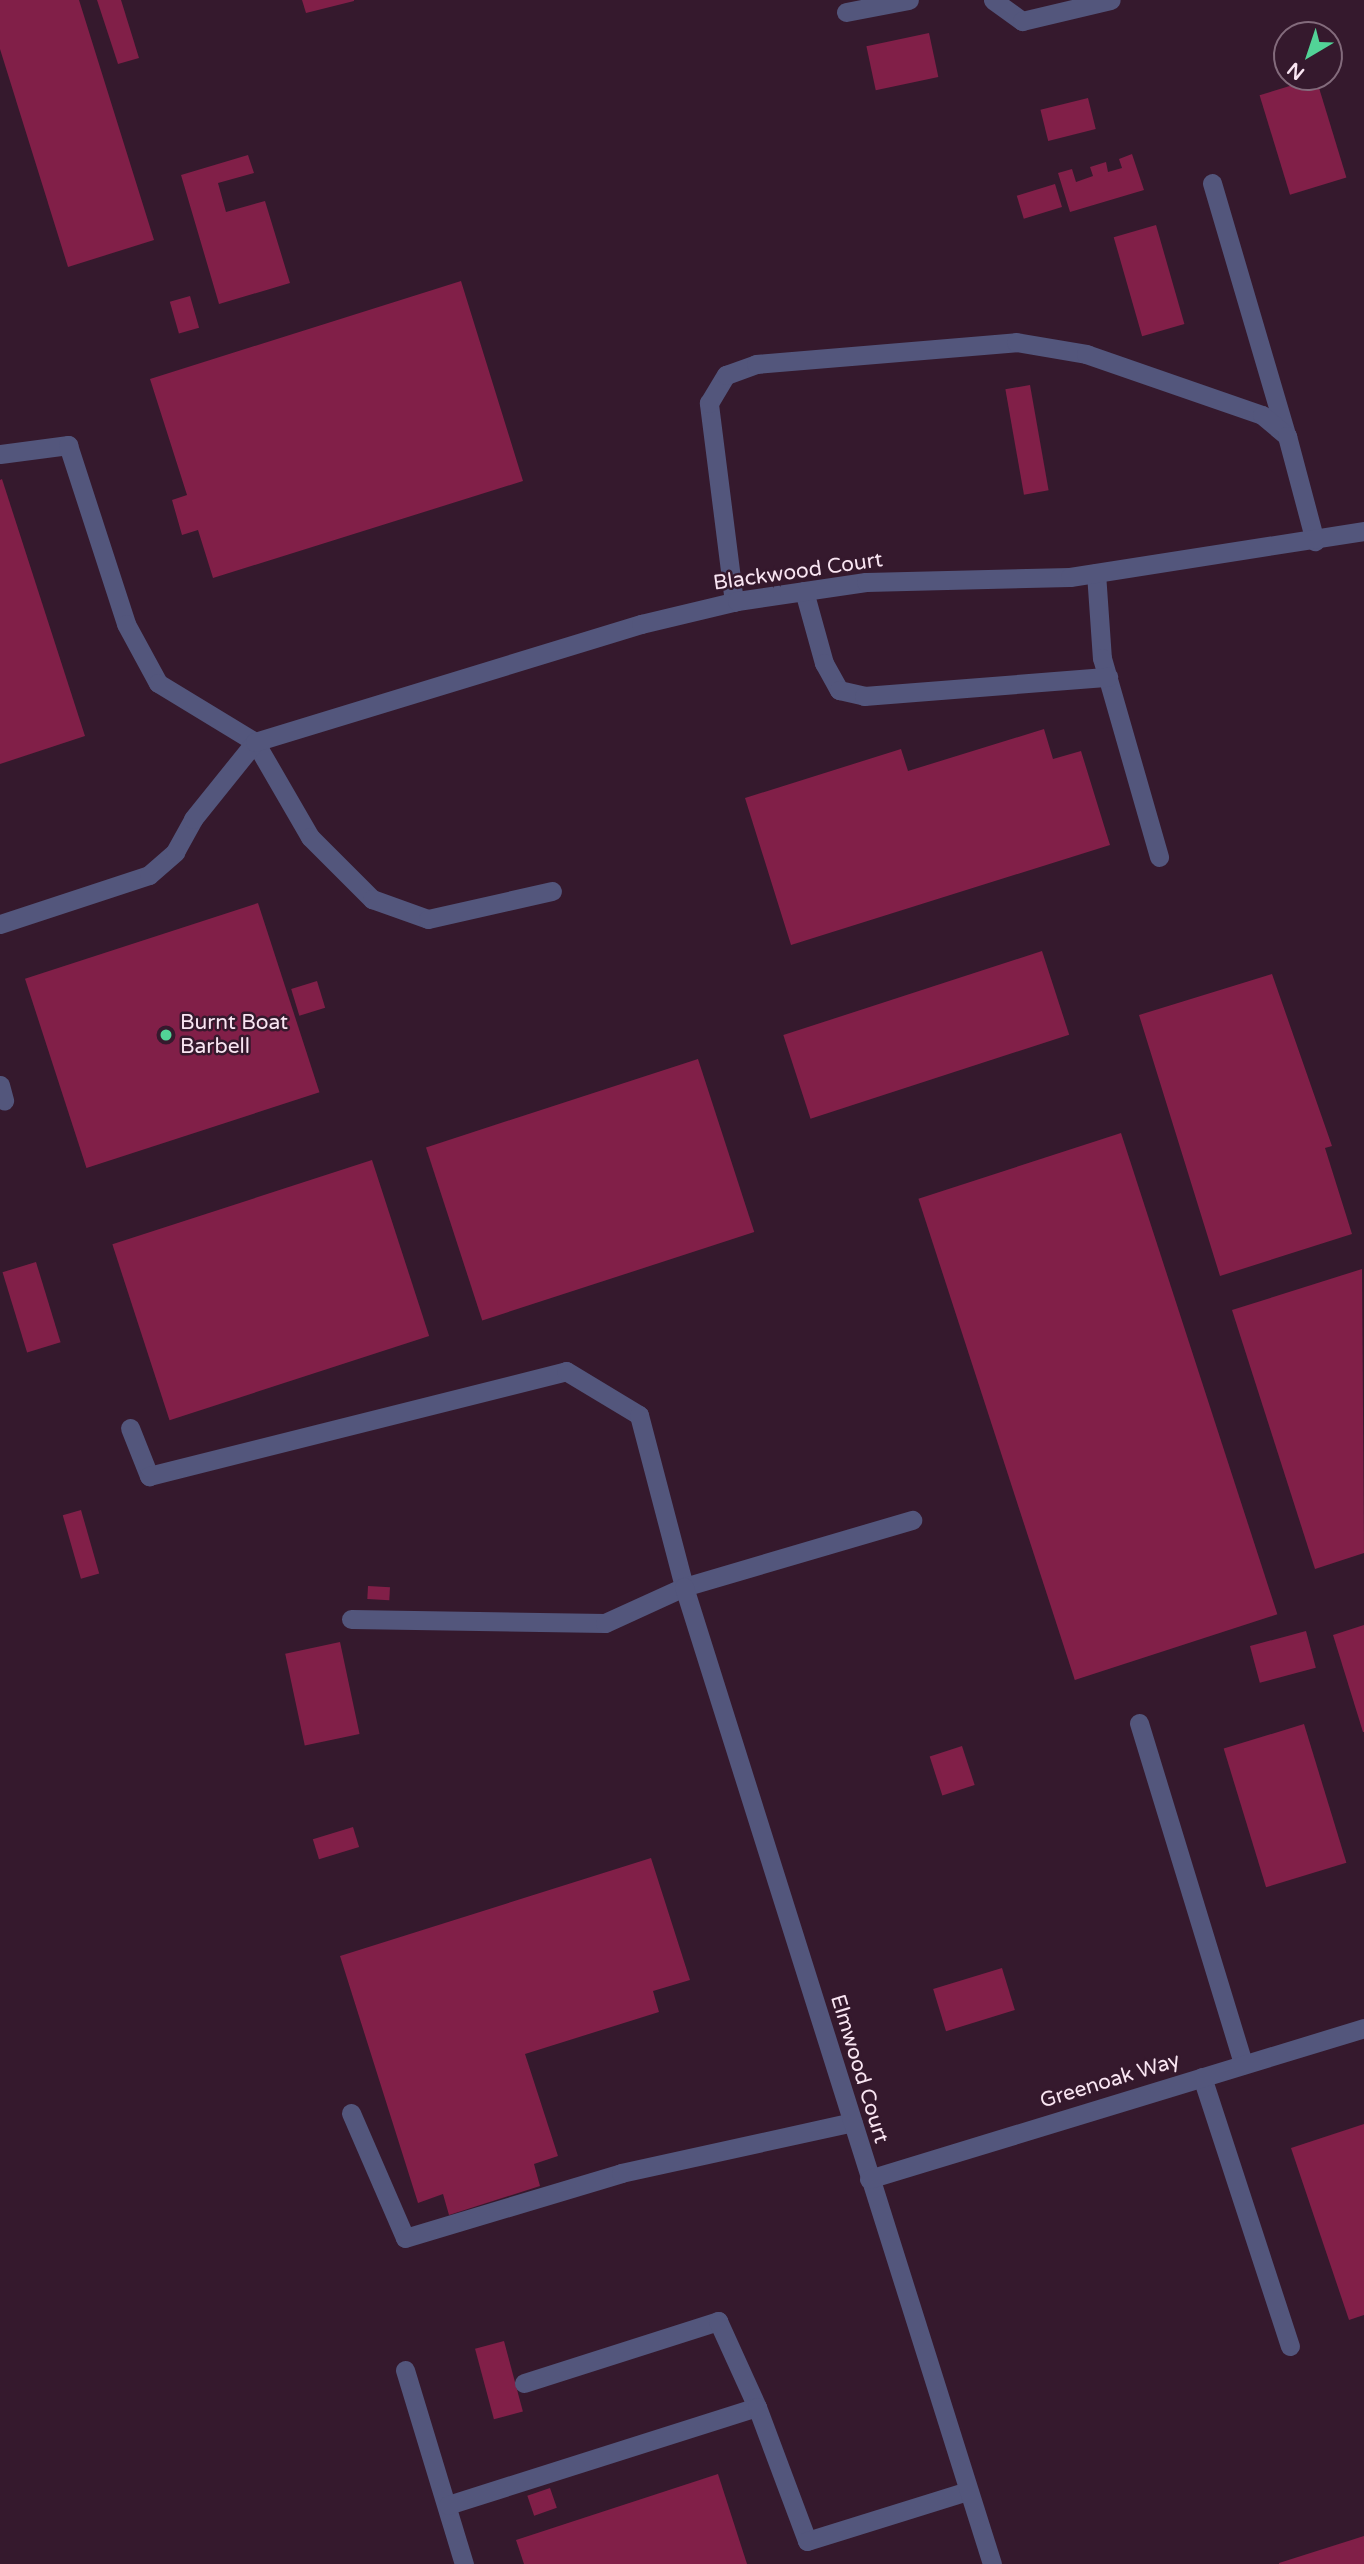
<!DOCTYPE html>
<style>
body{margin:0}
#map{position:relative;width:1364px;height:2564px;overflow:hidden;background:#35192d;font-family:"Varela Round",sans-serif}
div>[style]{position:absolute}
.building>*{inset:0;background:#811f48;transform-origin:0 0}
.service>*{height:19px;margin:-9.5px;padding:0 9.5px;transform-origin:9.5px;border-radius:9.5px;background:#53567c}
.minor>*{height:19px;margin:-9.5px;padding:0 9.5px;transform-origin:9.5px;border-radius:9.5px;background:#53567c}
.dots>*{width:19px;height:19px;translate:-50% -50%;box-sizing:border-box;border:4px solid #35192d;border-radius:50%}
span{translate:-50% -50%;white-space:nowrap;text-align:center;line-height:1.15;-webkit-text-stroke:5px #35192d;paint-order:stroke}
.street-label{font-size:21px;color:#f9e5f2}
.poi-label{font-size:21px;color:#f9e5f2}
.left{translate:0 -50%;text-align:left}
.north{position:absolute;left:1273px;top:21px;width:70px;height:70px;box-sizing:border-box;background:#35192d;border:2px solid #836b7c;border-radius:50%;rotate:219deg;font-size:19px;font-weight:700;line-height:28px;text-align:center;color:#f9e5f2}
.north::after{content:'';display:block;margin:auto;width:24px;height:32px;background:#52d397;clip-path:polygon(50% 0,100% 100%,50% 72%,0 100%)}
</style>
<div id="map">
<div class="building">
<i style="clip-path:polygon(0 0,79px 0,154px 240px,68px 267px,0 49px)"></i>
<i style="clip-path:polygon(97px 0,121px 0,139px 58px,118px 64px)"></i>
<i style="clip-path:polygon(302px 0,354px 0,354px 1px,306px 13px)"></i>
<i style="left:929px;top:33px;width:45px;height:64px;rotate:78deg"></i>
<i style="left:1316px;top:78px;width:104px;height:59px;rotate:73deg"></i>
<i style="left:1088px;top:98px;width:32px;height:49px;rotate:76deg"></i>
<i style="clip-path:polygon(1132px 154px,1144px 190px,1070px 212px,1058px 173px,1072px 169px,1076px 182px,1093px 176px,1090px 167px,1106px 162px,1108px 172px,1122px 168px,1119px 159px)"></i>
<i style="clip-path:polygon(248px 155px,254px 173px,218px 183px,226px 212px,265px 201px,290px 283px,219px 304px,181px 175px)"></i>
<i style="left:1055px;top:184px;width:24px;height:40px;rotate:73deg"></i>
<i style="left:1156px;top:225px;width:103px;height:44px;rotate:74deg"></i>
<i style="clip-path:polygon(461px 281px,523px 481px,213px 578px,198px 530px,182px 535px,172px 500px,187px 495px,150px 379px)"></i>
<i style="left:190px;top:296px;width:33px;height:21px;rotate:74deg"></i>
<i style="left:1030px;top:385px;width:107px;height:25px;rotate:80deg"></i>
<i style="clip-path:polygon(2px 479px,85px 736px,0 764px,0 480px)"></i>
<i style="clip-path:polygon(1044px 729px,1053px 759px,1081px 751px,1110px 845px,791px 945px,745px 798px,901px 749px,908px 771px)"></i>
<i style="left:258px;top:903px;width:199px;height:245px;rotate:72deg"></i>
<i style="left:1042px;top:951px;width:88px;height:272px;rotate:72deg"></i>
<i style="clip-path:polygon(1272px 974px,1332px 1146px,1325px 1148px,1352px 1234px,1220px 1276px,1139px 1015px)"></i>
<i style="left:317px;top:981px;width:28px;height:27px;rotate:73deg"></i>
<i style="left:698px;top:1059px;width:182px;height:286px;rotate:72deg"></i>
<i style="left:1121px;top:1133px;width:506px;height:213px;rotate:72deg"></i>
<i style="left:372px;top:1160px;width:185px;height:273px;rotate:72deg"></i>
<i style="left:36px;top:1262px;width:84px;height:35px;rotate:73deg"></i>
<i style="clip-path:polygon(1362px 1269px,1364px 1553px,1315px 1569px,1232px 1310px)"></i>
<i style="left:81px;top:1510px;width:66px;height:19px;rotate:74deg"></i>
<i style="left:368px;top:1586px;width:22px;height:13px;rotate:3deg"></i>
<i style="clip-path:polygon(1364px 1625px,1364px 1732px,1363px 1732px,1333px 1635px)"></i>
<i style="left:1306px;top:1631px;width:38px;height:58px;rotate:75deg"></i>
<i style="left:340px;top:1642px;width:94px;height:56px;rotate:78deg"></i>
<i style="left:1304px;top:1724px;width:145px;height:84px;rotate:73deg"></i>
<i style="left:962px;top:1746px;width:41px;height:34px;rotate:72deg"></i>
<i style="left:353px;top:1827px;width:21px;height:42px;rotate:73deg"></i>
<i style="clip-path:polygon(651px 1858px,690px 1980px,653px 1991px,659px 2012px,525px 2054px,558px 2156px,534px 2164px,540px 2186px,449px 2215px,443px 2194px,418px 2203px,340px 1956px)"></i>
<i style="left:1002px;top:1968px;width:44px;height:72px;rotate:73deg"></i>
<i style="clip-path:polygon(1364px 2124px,1364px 2315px,1349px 2320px,1291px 2148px)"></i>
<i style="left:504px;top:2341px;width:73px;height:30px;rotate:75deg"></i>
<i style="clip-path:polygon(718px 2474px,747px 2564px,524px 2564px,516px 2540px)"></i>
<i style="left:550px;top:2488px;width:21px;height:24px;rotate:71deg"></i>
<i style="clip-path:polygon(1364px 2536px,1364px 2564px,1279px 2564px,1279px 2563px)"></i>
</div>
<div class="service">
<i style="left:993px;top:0;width:36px;rotate:36deg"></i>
<i style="left:1022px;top:21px;width:91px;rotate:-13.3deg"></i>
<i style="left:846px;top:12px;width:64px;rotate:-10.8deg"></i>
<i style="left:1212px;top:183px;width:263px;rotate:73.6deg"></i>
<i style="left:0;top:454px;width:69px;rotate:-7.5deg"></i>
<i style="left:68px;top:445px;width:188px;rotate:72deg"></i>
<i style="left:126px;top:624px;width:67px;rotate:61.5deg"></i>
<i style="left:158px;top:683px;width:114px;rotate:31.3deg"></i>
<i style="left:255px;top:742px;width:110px;rotate:59.9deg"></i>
<i style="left:310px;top:837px;width:88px;rotate:45deg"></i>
<i style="left:372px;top:899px;width:59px;rotate:19.7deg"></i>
<i style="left:428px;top:919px;width:127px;rotate:-12.7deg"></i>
<i style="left:1096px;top:573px;width:85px;rotate:86deg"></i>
<i style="left:1102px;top:658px;width:207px;rotate:74deg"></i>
<i style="left:804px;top:591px;width:75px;rotate:74.5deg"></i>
<i style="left:824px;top:663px;width:31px;rotate:61deg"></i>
<i style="left:839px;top:690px;width:26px;rotate:13deg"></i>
<i style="left:864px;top:696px;width:245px;rotate:-4.5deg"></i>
<i style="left:734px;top:602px;width:201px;rotate:-97.2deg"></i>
<i style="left:709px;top:403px;width:33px;rotate:-59deg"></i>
<i style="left:726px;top:375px;width:32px;rotate:-20deg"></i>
<i style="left:756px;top:364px;width:261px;rotate:-4.8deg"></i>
<i style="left:1016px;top:342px;width:71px;rotate:9.7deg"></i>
<i style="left:1086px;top:354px;width:186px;rotate:19.1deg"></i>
<i style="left:1262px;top:415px;width:33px;rotate:40deg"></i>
<i style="left:1287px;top:436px;width:109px;rotate:75.1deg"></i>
<i style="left:0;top:924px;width:157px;rotate:-18.2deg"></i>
<i style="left:149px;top:875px;width:35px;rotate:-41deg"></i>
<i style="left:175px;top:852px;width:38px;rotate:-61deg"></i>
<i style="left:193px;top:819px;width:99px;rotate:-51.2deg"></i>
<i style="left:0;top:1085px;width:16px;rotate:75deg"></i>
<i style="left:130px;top:1428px;width:52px;rotate:68.4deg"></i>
<i style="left:149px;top:1476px;width:430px;rotate:-14.1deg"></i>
<i style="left:566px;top:1371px;width:85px;rotate:31.1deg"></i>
<i style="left:639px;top:1415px;width:178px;rotate:75.3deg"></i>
<i style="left:351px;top:1619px;width:254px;rotate:0.9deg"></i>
<i style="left:605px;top:1623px;width:87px;rotate:-24.5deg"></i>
<i style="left:684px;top:1587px;width:238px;rotate:-16.4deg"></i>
<i style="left:1139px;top:1723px;width:357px;rotate:73deg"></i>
<i style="left:1202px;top:2077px;width:283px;rotate:71.9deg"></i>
<i style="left:351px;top:2113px;width:136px;rotate:66.6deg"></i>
<i style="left:405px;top:2238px;width:226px;rotate:-16.7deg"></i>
<i style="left:621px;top:2173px;width:237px;rotate:-12.4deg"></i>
<i style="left:405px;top:2370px;width:203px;rotate:73.1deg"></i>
<i style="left:524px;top:2383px;width:204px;rotate:-17.7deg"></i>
<i style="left:718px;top:2321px;width:94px;rotate:65.6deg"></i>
<i style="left:448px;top:2505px;width:324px;rotate:-17.6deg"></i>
<i style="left:757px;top:2407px;width:143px;rotate:69.5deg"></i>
<i style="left:807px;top:2541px;width:169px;rotate:-17.3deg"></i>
</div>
<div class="minor">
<i style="left:255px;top:742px;width:404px;rotate:-17deg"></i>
<i style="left:641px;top:624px;width:99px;rotate:-13.5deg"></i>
<i style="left:737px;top:601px;width:130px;rotate:-8.4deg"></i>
<i style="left:866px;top:582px;width:204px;rotate:-1.4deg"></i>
<i style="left:1070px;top:577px;width:298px;rotate:-8.9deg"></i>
<i style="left:684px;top:1587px;width:1024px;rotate:72.5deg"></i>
<i style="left:869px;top:2179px;width:518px;rotate:-16.96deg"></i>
</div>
<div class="dots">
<i style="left:166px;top:1035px;background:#52d397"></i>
</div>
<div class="street-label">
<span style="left:798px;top:572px;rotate:-8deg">Blackwood Court</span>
<span style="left:859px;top:2069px;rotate:73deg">Elmwood Court</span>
<span style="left:1110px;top:2081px;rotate:-17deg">Greenoak Way</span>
</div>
<div class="poi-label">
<span class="left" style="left:180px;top:1035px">Burnt Boat<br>Barbell</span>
</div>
<div class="north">N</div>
</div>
